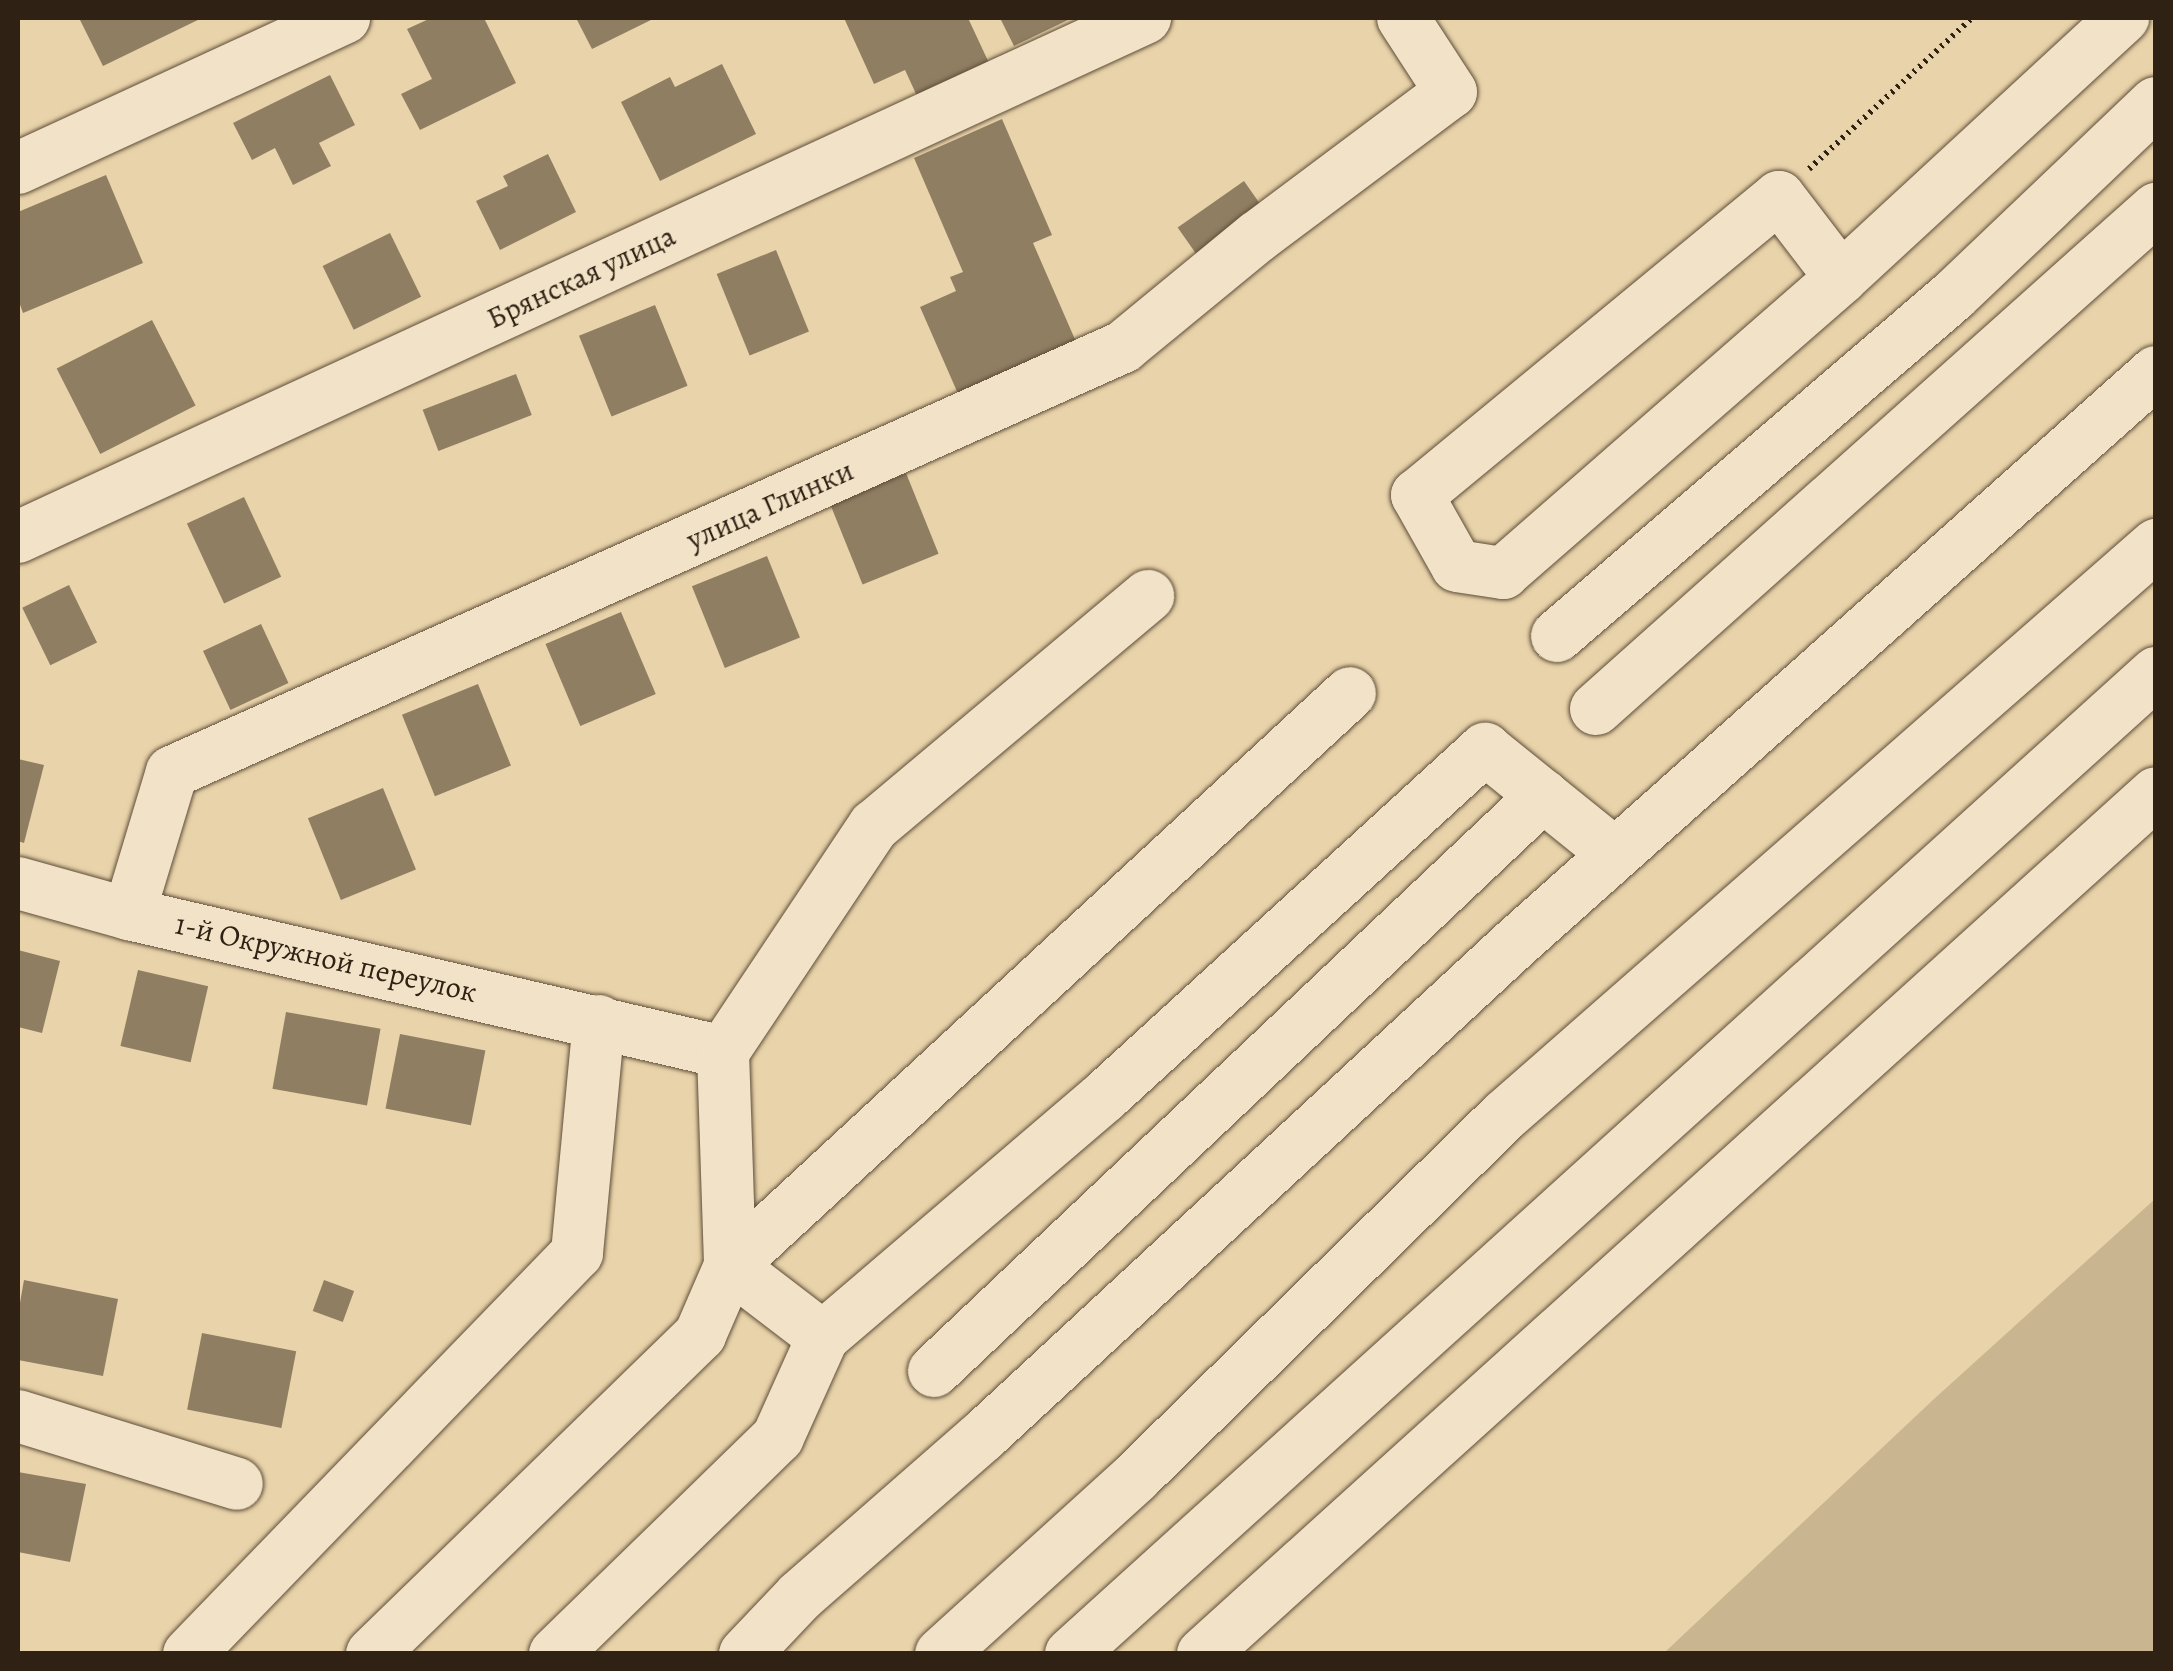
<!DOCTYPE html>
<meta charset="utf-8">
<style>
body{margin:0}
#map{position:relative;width:2173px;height:1671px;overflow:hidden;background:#e9d3aa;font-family:Alegreya,serif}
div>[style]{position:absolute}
.green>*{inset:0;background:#c9b590}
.building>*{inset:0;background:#907e62;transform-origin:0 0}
.path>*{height:6px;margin-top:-3px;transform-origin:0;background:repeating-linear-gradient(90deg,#2f2113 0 2.5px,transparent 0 7.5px)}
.roads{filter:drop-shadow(0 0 2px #5e4e39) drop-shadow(0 0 2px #5e4e39)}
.minor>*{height:52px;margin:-26px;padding:0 26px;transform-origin:26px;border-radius:26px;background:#f1e2c8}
span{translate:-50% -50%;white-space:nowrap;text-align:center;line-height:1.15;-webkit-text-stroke:8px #f1e2c8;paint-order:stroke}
.street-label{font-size:30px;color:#2f2113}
.frame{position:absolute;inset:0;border:20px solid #2f2113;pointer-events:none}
</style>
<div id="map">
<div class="green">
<i style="clip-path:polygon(2155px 1199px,2155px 1653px,1664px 1653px,1934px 1399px)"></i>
</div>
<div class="building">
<i style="clip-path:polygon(79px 18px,202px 18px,103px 66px)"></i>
<i style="clip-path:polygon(431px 18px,484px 18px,516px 83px,420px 130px,401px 94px,432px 79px,407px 29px)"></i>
<i style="clip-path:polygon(576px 18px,655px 18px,592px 49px)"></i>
<i style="clip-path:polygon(844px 18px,968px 18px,989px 63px,917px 96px,905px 70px,874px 84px)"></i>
<i style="clip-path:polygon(1000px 18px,1072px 18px,1014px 46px)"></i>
<i style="clip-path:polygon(722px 64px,756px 134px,660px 181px,621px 102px,670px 77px,675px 87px)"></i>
<i style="clip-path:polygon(330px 75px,355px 125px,319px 143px,331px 166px,293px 185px,275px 148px,252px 160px,233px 123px)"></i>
<i style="clip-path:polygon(1002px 119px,1052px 235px,1033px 243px,1077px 344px,959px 396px,920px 307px,956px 291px,950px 277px,963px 272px,914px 158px)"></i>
<i style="clip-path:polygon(548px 154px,576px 212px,500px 250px,476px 201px,508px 186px,503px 176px)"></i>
<i style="clip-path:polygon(106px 175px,143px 263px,23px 313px,18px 299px,18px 212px)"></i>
<i style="left:1244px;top:181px;width:40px;height:81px;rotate:55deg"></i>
<i style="left:390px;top:233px;width:71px;height:75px;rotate:64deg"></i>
<i style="left:776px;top:250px;width:88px;height:64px;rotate:68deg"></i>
<i style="left:655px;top:305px;width:87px;height:82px;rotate:68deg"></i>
<i style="left:152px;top:320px;width:96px;height:107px;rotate:63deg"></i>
<i style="left:516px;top:374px;width:44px;height:100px;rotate:69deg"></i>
<i style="left:906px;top:473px;width:87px;height:82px;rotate:68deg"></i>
<i style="left:244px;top:497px;width:88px;height:63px;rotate:65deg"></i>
<i style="left:767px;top:556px;width:88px;height:81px;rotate:68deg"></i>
<i style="left:69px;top:585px;width:64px;height:52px;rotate:64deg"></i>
<i style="left:621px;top:612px;width:89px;height:82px;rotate:67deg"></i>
<i style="left:261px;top:624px;width:65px;height:64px;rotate:65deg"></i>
<i style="left:478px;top:684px;width:88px;height:82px;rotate:68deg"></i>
<i style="clip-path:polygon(18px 759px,44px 765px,24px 843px,18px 841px)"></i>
<i style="left:383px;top:788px;width:88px;height:81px;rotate:68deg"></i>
<i style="clip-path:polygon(18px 950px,60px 961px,42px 1033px,18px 1027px)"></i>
<i style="left:138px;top:970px;width:72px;height:78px;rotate:13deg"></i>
<i style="left:286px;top:1012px;width:96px;height:78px;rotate:10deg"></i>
<i style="left:400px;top:1034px;width:87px;height:76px;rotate:11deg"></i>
<i style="clip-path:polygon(24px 1280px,118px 1299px,103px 1376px,18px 1360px,18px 1314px)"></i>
<i style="left:324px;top:1280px;width:32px;height:33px;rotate:20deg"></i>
<i style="left:202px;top:1333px;width:96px;height:78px;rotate:11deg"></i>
<i style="clip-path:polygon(18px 1472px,86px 1484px,70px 1562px,18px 1552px)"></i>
</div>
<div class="path">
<i style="left:1809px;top:169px;width:222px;rotate:-42.8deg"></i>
</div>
<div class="roads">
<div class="minor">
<i style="left:18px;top:168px;width:359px;rotate:-24.7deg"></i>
<i style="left:1841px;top:278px;width:102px;rotate:-127.4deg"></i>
<i style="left:1779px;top:197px;width:469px;rotate:140.5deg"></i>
<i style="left:1417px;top:495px;width:81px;rotate:60.6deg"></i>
<i style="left:1457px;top:566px;width:47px;rotate:8.7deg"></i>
<i style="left:1503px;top:573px;width:449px;rotate:-41.1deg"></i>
<i style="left:1841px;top:278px;width:384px;rotate:-42.7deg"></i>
<i style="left:18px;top:537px;width:1241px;rotate:-24.73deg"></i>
<i style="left:1557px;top:636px;width:522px;rotate:-40.65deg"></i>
<i style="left:1953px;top:296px;width:280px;rotate:-43.6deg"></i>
<i style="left:1596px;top:709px;width:751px;rotate:-41.76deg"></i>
<i style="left:18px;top:883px;width:115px;rotate:15.6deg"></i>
<i style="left:129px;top:914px;width:610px;rotate:13.08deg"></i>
<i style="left:723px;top:1052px;width:214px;rotate:88.1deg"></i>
<i style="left:730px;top:1266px;width:117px;rotate:37.4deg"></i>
<i style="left:823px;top:1337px;width:371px;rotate:-40.5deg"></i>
<i style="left:1105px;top:1096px;width:515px;rotate:-42.4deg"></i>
<i style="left:1485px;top:749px;width:167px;rotate:38.9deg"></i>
<i style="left:129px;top:914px;width:148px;rotate:-73.2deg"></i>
<i style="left:172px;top:772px;width:1042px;rotate:-24.08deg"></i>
<i style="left:1123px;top:347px;width:173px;rotate:-39.4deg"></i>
<i style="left:1257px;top:237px;width:242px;rotate:-36.8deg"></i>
<i style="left:1451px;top:92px;width:88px;rotate:-123deg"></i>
<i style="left:723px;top:1052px;width:272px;rotate:-56.3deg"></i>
<i style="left:874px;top:826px;width:358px;rotate:-40deg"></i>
<i style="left:934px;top:1371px;width:838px;rotate:-43.36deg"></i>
<i style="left:18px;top:1416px;width:229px;rotate:17.2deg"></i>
<i style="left:189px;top:1654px;width:558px;rotate:-45.94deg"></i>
<i style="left:577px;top:1253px;width:233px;rotate:-84.6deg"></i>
<i style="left:372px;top:1654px;width:458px;rotate:-44.2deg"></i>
<i style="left:700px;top:1335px;width:75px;rotate:-66.5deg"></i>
<i style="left:730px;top:1266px;width:844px;rotate:-42.74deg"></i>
<i style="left:555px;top:1654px;width:311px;rotate:-44.2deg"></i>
<i style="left:778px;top:1437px;width:110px;rotate:-65.8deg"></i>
<i style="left:745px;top:1654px;width:80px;rotate:-46.5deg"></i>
<i style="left:800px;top:1596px;width:243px;rotate:-41.2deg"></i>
<i style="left:983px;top:1436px;width:729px;rotate:-42.78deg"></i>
<i style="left:1518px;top:941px;width:855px;rotate:-41.73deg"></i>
<i style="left:941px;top:1654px;width:262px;rotate:-42.2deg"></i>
<i style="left:1135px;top:1478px;width:517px;rotate:-44.45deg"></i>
<i style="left:1504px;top:1116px;width:867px;rotate:-41.21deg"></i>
<i style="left:1071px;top:1654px;width:1463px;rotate:-42.12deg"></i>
<i style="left:1203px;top:1654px;width:1284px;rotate:-42.1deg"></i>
</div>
</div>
<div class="street-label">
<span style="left:581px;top:277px;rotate:-25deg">Брянская улица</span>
<span style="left:770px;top:505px;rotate:-24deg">улица Глинки</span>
<span style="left:326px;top:958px;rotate:13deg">1-й Окружной переулок</span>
</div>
<div class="frame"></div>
</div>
